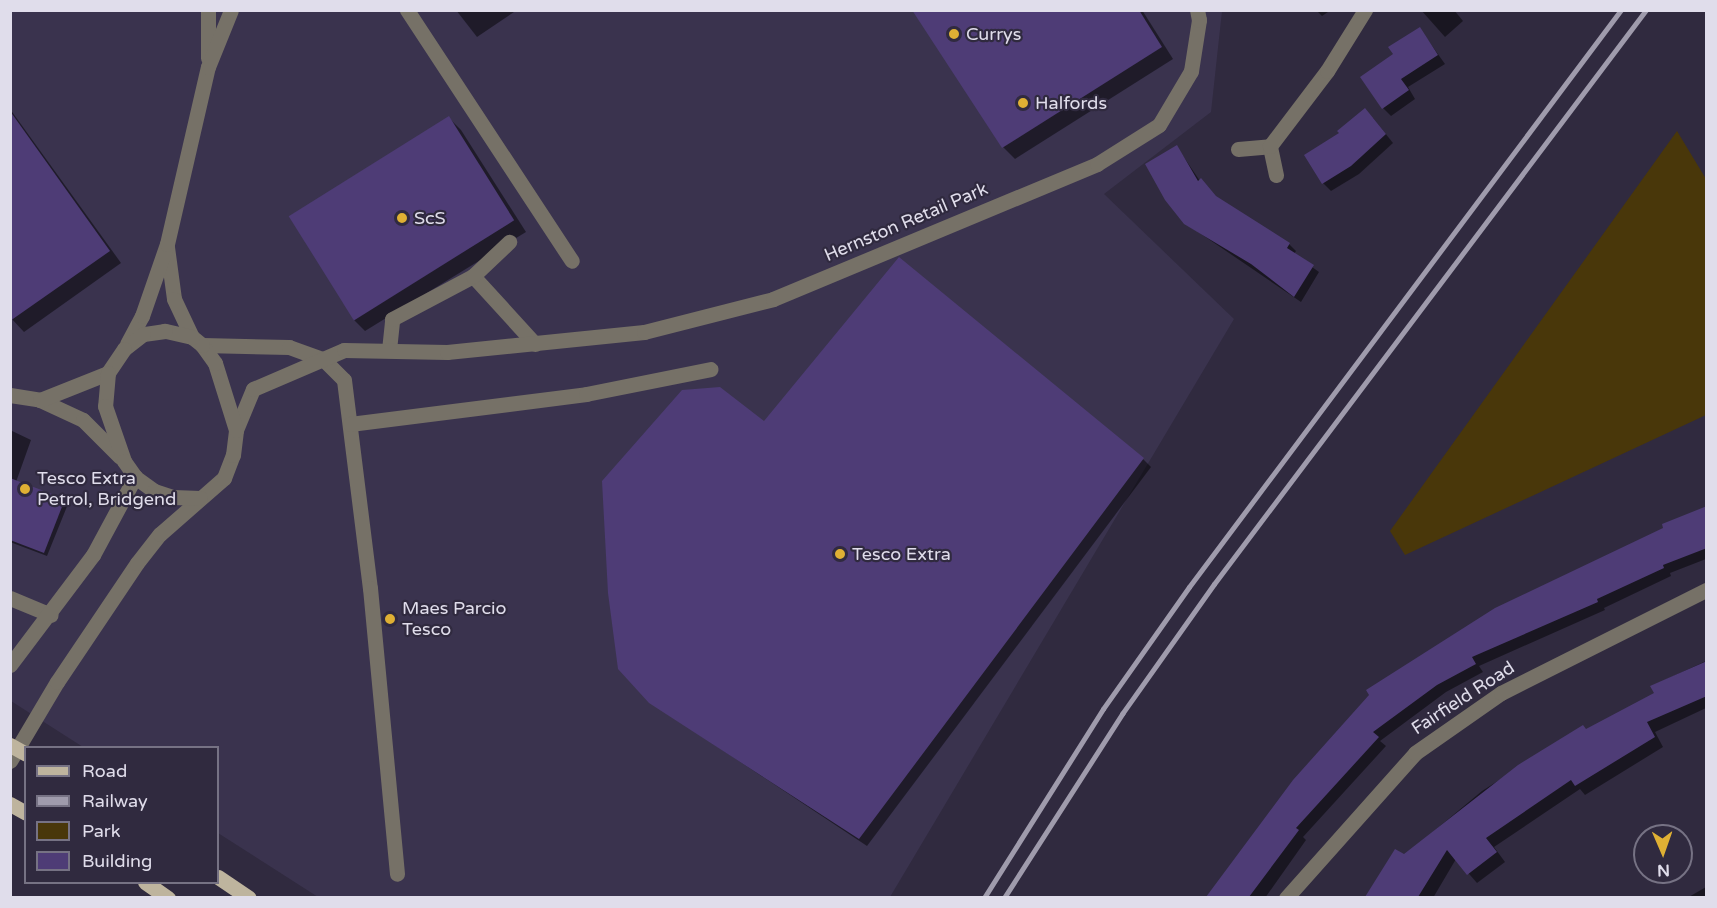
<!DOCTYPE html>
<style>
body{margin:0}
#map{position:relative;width:1717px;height:908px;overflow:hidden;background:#302a3f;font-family:"Varela Round",sans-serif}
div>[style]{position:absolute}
.built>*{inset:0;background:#3a334e}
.green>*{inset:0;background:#49370a}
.shadow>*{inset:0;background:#0007}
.building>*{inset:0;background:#4e3c76;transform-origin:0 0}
.minor>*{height:15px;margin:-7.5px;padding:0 7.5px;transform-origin:7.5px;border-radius:7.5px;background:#767167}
.major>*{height:15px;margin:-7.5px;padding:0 7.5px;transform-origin:7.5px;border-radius:7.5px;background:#beb49e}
.rail>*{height:4.5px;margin:-2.25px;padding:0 2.25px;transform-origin:2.25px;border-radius:2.25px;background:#9f9bac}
.dots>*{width:16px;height:16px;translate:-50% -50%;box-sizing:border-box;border:3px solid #302a3f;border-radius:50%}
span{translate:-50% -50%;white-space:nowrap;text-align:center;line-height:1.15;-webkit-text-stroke:4.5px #302a3f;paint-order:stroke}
.poi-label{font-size:18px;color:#e0ddeb}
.left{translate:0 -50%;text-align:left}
.street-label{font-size:18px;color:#e0ddeb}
.frame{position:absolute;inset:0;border:12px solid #e0ddeb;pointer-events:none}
.legend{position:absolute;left:24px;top:746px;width:195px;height:138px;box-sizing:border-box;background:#302a3f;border:2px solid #767284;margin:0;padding:8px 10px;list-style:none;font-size:18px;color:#e0ddeb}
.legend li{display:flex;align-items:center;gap:12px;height:30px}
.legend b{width:30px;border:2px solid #767284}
.north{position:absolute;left:1633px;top:824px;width:60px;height:60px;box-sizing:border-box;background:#302a3f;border:2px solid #767284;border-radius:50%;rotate:178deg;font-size:16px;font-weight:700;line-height:24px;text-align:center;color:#e0ddeb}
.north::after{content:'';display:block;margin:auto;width:21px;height:27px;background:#dfb034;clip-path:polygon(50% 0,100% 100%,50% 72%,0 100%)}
</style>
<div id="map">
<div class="built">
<i style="clip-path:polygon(10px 11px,1222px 11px,1211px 112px,1104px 194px,1234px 319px,890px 897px,318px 897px,218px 833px,218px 748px,83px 747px,11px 701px)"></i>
</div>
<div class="green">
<i style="clip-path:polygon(1677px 131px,1706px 179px,1706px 415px,1405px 555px,1390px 531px)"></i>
</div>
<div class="shadow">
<i style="clip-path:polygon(456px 10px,517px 10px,477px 37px)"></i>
<i style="clip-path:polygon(913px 10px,1142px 10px,1173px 59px,1015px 159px,1003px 147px)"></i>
<i style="clip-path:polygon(1316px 10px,1331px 10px,1322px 16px)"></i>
<i style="clip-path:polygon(1421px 10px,1454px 10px,1463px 21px,1445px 37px)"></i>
<i style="clip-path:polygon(1420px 29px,1445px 64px,1408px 87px,1415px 99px,1391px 116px,1383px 108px,1395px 55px)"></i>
<i style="clip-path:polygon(10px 109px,121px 263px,24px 332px,10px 317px)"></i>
<i style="clip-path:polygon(449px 118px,461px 130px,526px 232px,365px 331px,353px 319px)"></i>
<i style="clip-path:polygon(1373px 118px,1393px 143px,1359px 174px,1331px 191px,1323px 183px)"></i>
<i style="clip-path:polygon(1177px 147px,1200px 181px,1218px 200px,1289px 244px,1296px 251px,1294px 254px,1319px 272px,1301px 302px,1185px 223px)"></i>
<i style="clip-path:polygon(10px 430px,31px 440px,16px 482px,68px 504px,47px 556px,10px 542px)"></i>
<i style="clip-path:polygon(1143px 459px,1151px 467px,867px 846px,650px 702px)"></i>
<i style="clip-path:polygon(1706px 508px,1706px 559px,1670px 573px,1671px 576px,1604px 608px,1605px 610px,1479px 666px,1483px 672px,1446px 692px,1380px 741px,1386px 746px,1303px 837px,1306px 840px,1265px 898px,1208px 898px,1294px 781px,1371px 695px)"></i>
<i style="clip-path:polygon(1706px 661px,1706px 708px,1655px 732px,1663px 747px,1585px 795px,1580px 789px,1494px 847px,1505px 862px,1477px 883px,1456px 859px,1433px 898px,1367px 898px,1396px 851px,1404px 856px,1482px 791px,1583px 727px,1587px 731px,1656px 694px,1652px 686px)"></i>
<i style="clip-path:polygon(1706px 887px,1706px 898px,1687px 898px)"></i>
</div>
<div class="building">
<i style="clip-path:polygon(912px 10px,1139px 10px,1162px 47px,1002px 148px)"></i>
<i style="clip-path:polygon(1420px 27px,1438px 55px,1401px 79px,1409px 90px,1382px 109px,1360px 77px,1393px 54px,1388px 47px)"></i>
<i style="clip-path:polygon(1365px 108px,1386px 134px,1351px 166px,1322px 184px,1304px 155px,1339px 133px,1337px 131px)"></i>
<i style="clip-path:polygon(10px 111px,110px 251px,10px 321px)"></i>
<i style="left:449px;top:116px;width:123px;height:189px;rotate:58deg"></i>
<i style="clip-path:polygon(1177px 145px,1198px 181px,1201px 178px,1216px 196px,1290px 243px,1287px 248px,1314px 265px,1294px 297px,1251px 264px,1184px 224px,1165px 200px,1145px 164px)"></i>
<i style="clip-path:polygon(899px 257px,1144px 458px,859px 839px,649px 703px,618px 669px,608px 593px,602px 481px,682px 390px,720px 387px,764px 421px)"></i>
<i style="clip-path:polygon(10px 478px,65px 499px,44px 553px,10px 540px)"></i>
<i style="clip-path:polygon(1707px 506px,1707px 548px,1663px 565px,1664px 568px,1597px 599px,1598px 602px,1472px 657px,1476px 664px,1437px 685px,1373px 732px,1379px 737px,1296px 828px,1299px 830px,1249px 897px,1206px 897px,1293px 780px,1369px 695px,1366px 690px,1495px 608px,1663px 528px,1662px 524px)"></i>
<i style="clip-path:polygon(1707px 661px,1707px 696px,1647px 722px,1655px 737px,1575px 786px,1571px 780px,1486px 838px,1497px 852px,1467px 875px,1447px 850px,1418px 897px,1365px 897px,1395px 849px,1404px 854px,1518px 765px,1583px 725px,1586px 729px,1654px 693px,1650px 686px)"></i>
</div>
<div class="minor">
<i style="left:208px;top:10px;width:48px;rotate:90deg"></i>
<i style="left:407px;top:10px;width:300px;rotate:56.7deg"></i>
<i style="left:1238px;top:149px;width:32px;rotate:-5deg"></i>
<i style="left:1276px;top:175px;width:30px;rotate:-102deg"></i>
<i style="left:1270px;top:146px;width:94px;rotate:-52.8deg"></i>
<i style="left:1327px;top:71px;width:72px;rotate:-58.1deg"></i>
<i style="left:167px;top:247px;width:52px;rotate:82.3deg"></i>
<i style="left:174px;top:299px;width:42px;rotate:64.7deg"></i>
<i style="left:473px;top:276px;width:92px;rotate:47.6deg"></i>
<i style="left:127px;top:344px;width:32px;rotate:-62deg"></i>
<i style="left:142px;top:316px;width:76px;rotate:-70.9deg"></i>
<i style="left:167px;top:244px;width:182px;rotate:-77deg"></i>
<i style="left:208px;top:67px;width:61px;rotate:-68deg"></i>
<i style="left:202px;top:345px;width:87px;rotate:1.3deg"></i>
<i style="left:289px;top:347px;width:37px;rotate:20deg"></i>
<i style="left:324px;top:360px;width:28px;rotate:45deg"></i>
<i style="left:344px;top:380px;width:210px;rotate:82.9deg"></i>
<i style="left:370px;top:588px;width:287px;rotate:84.6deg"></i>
<i style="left:389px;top:350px;width:31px;rotate:-84deg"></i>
<i style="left:392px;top:319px;width:92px;rotate:-28deg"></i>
<i style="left:473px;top:276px;width:50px;rotate:-43.4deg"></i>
<i style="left:10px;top:395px;width:30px;rotate:9deg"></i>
<i style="left:40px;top:400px;width:47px;rotate:24.9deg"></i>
<i style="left:83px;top:420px;width:52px;rotate:45deg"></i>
<i style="left:40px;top:400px;width:73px;rotate:-21.7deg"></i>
<i style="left:350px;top:424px;width:238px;rotate:-7.2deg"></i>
<i style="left:586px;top:394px;width:127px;rotate:-11.3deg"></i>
<i style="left:236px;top:430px;width:44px;rotate:-67.5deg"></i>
<i style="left:253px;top:389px;width:99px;rotate:-23.2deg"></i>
<i style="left:344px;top:350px;width:103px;rotate:1.1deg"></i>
<i style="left:447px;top:352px;width:198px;rotate:-5.8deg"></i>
<i style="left:644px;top:332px;width:133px;rotate:-14.3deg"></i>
<i style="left:773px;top:299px;width:351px;rotate:-22.6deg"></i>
<i style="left:1097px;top:164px;width:73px;rotate:-32.2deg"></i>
<i style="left:1159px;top:125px;width:63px;rotate:-59.3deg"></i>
<i style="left:1191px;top:71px;width:52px;rotate:-81.1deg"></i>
<i style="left:1199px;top:20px;width:10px;rotate:-101deg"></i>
<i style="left:10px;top:598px;width:44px;rotate:22.5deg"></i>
<i style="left:10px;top:665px;width:138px;rotate:-53deg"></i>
<i style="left:93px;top:555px;width:89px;rotate:-61.7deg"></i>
<i style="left:10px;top:761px;width:92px;rotate:-59.3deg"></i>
<i style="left:57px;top:682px;width:143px;rotate:-56.1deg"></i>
<i style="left:137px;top:563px;width:37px;rotate:-52deg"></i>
<i style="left:160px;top:534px;width:85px;rotate:-41.2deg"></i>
<i style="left:224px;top:478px;width:25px;rotate:-69deg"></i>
<i style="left:233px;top:455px;width:25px;rotate:-83deg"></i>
<i style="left:236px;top:430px;width:70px;rotate:-107.4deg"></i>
<i style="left:215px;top:363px;width:22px;rotate:-126deg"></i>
<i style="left:202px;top:345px;width:13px;rotate:-141deg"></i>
<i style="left:192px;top:337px;width:28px;rotate:-167deg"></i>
<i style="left:165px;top:331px;width:22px;rotate:172deg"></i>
<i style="left:143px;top:334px;width:24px;rotate:142deg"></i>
<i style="left:124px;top:349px;width:29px;rotate:124deg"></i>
<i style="left:108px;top:373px;width:33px;rotate:95deg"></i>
<i style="left:105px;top:406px;width:58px;rotate:70.9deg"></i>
<i style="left:124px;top:461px;width:19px;rotate:55deg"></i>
<i style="left:135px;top:477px;width:24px;rotate:36deg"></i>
<i style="left:154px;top:491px;width:20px;rotate:18deg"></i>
<i style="left:173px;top:497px;width:27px;rotate:2deg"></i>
<i style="left:1286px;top:898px;width:194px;rotate:-48.3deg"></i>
<i style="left:1415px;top:753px;width:105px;rotate:-34.9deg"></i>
<i style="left:1501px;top:693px;width:229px;rotate:-26.7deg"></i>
</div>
<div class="major">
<i style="left:10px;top:745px;width:18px;rotate:29deg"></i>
<i style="left:10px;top:804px;width:18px;rotate:29deg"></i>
<i style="left:218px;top:877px;width:37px;rotate:34deg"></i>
<i style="left:145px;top:882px;width:28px;rotate:35deg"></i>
</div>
<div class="rail">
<i style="left:984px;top:898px;width:223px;rotate:-57.8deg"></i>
<i style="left:1103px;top:709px;width:149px;rotate:-54.8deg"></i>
<i style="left:1189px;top:587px;width:721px;rotate:-53.18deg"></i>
<i style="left:1004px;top:898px;width:219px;rotate:-57.3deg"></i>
<i style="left:1122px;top:714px;width:159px;rotate:-54.7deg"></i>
<i style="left:1214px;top:584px;width:718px;rotate:-53.03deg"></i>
</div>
<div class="dots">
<i style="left:954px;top:34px;background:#dfb034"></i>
<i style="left:1023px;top:103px;background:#dfb034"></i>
<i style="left:402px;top:218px;background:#dfb034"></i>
<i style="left:25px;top:489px;background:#dfb034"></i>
<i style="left:840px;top:554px;background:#dfb034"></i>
<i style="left:390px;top:619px;background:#dfb034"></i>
</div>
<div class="poi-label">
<span class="left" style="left:966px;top:34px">Currys</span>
<span class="left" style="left:1035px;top:103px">Halfords</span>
<span class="left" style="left:414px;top:218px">ScS</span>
<span class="left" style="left:37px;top:489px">Tesco Extra<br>Petrol, Bridgend</span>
<span class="left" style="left:852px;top:554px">Tesco Extra</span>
<span class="left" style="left:402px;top:619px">Maes Parcio<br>Tesco</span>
</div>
<div class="street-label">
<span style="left:906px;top:222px;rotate:-23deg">Hernston Retail Park</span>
<span style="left:1463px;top:698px;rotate:-33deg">Fairfield Road</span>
</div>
<div class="frame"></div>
<ul class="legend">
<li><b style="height:8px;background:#beb49e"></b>Road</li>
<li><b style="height:8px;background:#9f9bac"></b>Railway</li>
<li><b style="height:16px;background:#49370a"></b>Park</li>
<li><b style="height:16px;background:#4e3c76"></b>Building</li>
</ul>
<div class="north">N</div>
</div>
